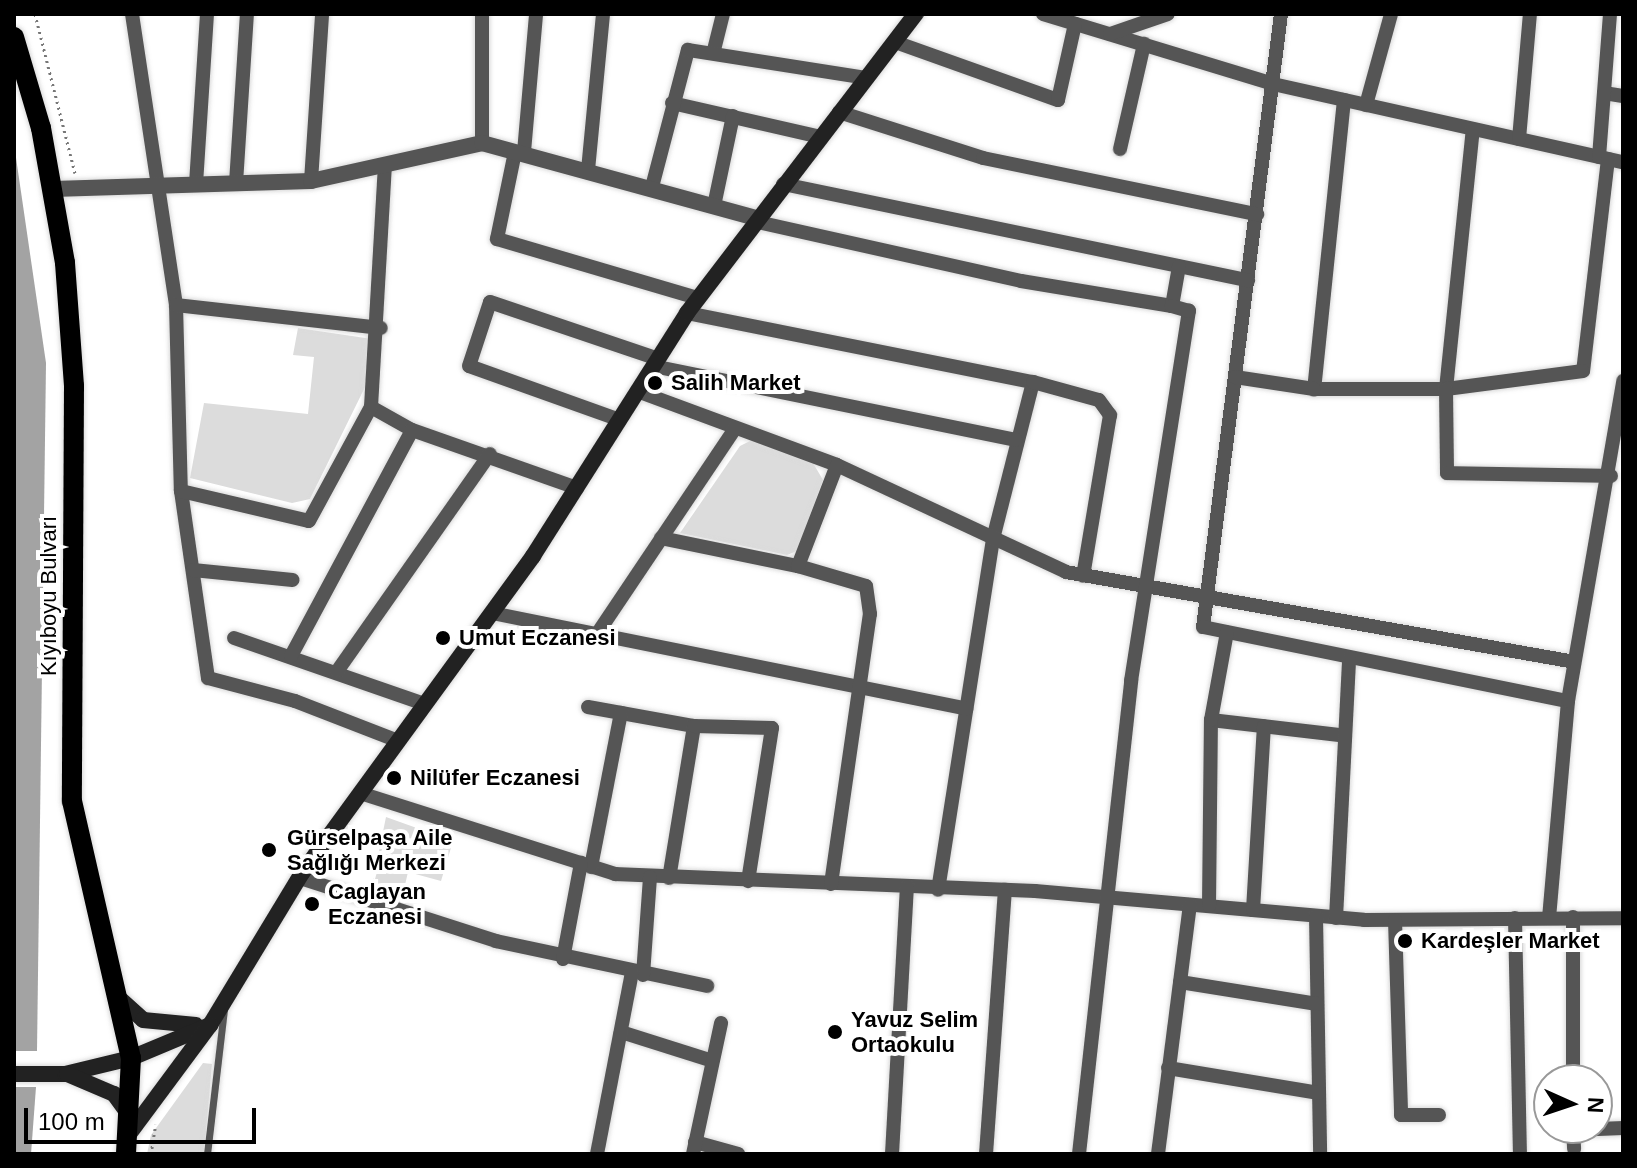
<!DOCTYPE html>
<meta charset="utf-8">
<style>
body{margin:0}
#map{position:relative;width:1637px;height:1168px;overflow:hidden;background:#fff;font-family:Arial,sans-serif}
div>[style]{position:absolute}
.green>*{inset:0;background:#dcdcdc}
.water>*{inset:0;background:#a3a3a3}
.path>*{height:3px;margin-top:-1.5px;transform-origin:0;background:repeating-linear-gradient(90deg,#777 0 2px,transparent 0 6px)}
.roads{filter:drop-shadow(0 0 2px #dbdbdb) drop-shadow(0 0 2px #dbdbdb)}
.service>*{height:7px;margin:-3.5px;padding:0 3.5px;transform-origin:3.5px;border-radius:3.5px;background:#555}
.minor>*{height:14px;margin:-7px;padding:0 7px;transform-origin:7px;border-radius:7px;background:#555}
.tertiary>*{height:16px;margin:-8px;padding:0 8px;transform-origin:8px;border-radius:8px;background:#555}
.secondary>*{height:16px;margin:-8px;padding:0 8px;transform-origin:8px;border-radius:8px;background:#222}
.primary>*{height:20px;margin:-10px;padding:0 10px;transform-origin:10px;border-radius:10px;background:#000}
.dots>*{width:22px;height:22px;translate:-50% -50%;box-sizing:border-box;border:4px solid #fff;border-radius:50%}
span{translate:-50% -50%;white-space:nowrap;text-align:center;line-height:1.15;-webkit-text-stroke:8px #fff;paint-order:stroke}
.poi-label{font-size:22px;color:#000;font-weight:700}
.left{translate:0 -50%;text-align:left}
.street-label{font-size:22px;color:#000}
.frame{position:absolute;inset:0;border:16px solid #000;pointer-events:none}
.north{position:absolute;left:1533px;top:1064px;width:80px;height:80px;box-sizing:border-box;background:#fff;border:2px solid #999;border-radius:50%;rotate:93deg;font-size:22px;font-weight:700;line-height:32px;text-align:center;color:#000}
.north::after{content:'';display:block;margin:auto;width:28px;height:36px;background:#000;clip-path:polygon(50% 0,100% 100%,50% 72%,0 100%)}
.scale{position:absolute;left:24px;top:1108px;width:232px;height:36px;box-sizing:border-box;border:4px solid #000;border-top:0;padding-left:10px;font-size:24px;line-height:28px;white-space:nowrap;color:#000;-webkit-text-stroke:6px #fff;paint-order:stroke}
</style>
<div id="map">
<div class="green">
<i style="clip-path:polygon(298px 328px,372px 339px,367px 383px,310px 499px,292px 503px,190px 478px,204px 403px,308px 414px,314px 357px,293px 355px)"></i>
<i style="clip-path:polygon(754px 439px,813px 463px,823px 480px,797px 551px,787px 555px,680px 533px,740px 446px)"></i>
<i style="clip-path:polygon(386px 817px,453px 841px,441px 881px,408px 872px,399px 911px,368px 905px)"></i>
<i style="clip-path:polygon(203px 1063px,212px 1064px,204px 1154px,147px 1154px,151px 1135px)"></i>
</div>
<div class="water">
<i style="clip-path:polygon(14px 144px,46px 363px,37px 1051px,14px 1051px)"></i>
<i style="clip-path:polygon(14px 1087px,36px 1087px,31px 1154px,14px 1154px)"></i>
</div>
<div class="path">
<i style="left:35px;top:14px;width:164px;rotate:75.9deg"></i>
<i style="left:151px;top:1154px;width:30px;rotate:-81deg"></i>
</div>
<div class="roads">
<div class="service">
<i style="left:207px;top:1154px;width:145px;rotate:-83.3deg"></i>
</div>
<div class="minor">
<i style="left:132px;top:14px;width:294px;rotate:81.4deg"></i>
<i style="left:176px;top:305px;width:186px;rotate:88.5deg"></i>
<i style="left:181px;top:491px;width:189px;rotate:81.8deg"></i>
<i style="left:208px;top:678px;width:90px;rotate:14.8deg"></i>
<i style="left:295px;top:701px;width:110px;rotate:21.2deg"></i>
<i style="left:1043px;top:14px;width:240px;rotate:16.9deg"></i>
<i style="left:1273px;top:84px;width:359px;rotate:12.6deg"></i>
<i style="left:1281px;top:14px;width:618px;rotate:97.25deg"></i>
<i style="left:1203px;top:627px;width:372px;rotate:11.5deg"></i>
<i style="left:1568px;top:701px;width:217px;rotate:95deg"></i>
<i style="left:1110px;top:34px;width:61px;rotate:-19deg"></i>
<i style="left:895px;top:42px;width:173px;rotate:19.6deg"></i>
<i style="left:1058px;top:100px;width:78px;rotate:-77.4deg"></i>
<i style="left:714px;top:50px;width:37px;rotate:-76deg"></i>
<i style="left:1604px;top:93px;width:19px;rotate:9deg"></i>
<i style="left:1344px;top:100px;width:291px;rotate:95.9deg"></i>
<i style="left:1314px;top:389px;width:132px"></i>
<i style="left:1446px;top:389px;width:261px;rotate:-84.1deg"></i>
<i style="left:672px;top:103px;width:152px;rotate:12.9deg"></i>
<i style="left:1366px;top:105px;width:94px;rotate:-74.6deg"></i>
<i style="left:839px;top:112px;width:151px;rotate:17.7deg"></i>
<i style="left:983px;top:158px;width:280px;rotate:11.6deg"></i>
<i style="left:1519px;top:139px;width:125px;rotate:-85deg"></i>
<i style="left:482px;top:143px;width:129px;rotate:-90deg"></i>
<i style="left:1120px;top:149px;width:108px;rotate:-77.1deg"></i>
<i style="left:515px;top:152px;width:89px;rotate:101.7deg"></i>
<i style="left:497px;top:239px;width:209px;rotate:16.4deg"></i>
<i style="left:524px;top:152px;width:139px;rotate:-85deg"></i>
<i style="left:1599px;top:157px;width:143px;rotate:-85.6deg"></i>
<i style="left:1608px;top:159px;width:213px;rotate:96.7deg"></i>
<i style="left:1583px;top:371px;width:138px;rotate:172.5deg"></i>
<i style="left:1446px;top:389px;width:84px;rotate:89.3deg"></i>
<i style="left:1447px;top:473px;width:164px;rotate:1deg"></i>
<i style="left:588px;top:170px;width:157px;rotate:-84.5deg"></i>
<i style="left:311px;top:181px;width:167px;rotate:-86.2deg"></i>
<i style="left:236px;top:183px;width:169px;rotate:-86.3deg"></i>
<i style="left:196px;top:184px;width:170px;rotate:-86.3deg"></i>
<i style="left:783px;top:184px;width:475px;rotate:11.7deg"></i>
<i style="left:652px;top:187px;width:142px;rotate:-75.3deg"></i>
<i style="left:688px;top:50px;width:181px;rotate:8.9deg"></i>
<i style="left:714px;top:206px;width:92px;rotate:-78.1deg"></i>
<i style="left:753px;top:221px;width:275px;rotate:12.6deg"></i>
<i style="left:1021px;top:281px;width:153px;rotate:9.4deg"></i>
<i style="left:1172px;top:306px;width:40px;rotate:-80deg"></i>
<i style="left:176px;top:305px;width:206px;rotate:6.4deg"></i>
<i style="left:687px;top:313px;width:353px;rotate:11.3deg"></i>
<i style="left:1033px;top:382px;width:162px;rotate:104.3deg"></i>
<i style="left:993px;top:539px;width:355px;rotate:98.9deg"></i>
<i style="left:653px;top:366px;width:370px;rotate:11.5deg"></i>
<i style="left:1235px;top:377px;width:80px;rotate:8.6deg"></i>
<i style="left:1033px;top:382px;width:68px;rotate:15.3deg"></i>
<i style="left:1099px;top:400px;width:19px;rotate:54deg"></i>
<i style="left:1110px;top:415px;width:163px;rotate:99.5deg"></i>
<i style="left:637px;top:391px;width:213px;rotate:20.3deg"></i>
<i style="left:837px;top:465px;width:253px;rotate:25deg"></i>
<i style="left:1066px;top:572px;width:511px;rotate:10.03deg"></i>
<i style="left:371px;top:407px;width:47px;rotate:29.3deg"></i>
<i style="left:620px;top:420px;width:160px;rotate:-160.3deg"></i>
<i style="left:469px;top:366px;width:67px;rotate:-71.8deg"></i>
<i style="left:490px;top:302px;width:177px;rotate:18.7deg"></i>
<i style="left:181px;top:491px;width:131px;rotate:13.2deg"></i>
<i style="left:309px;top:521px;width:130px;rotate:-61.5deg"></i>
<i style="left:371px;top:407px;width:242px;rotate:-86.7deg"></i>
<i style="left:661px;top:538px;width:140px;rotate:11.6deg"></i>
<i style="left:193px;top:570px;width:100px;rotate:5.7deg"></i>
<i style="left:492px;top:613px;width:484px;rotate:11.4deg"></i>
<i style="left:597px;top:634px;width:247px;rotate:-56.1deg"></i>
<i style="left:234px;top:638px;width:202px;rotate:19.1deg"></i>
<i style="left:291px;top:656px;width:256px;rotate:-61.8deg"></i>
<i style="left:412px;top:430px;width:175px;rotate:19.4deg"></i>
<i style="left:338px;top:670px;width:264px;rotate:-54.9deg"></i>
<i style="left:1568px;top:701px;width:325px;rotate:-80.2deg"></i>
<i style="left:588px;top:707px;width:108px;rotate:10.2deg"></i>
<i style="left:694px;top:726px;width:154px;rotate:99.3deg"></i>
<i style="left:1211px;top:720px;width:129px;rotate:6.7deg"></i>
<i style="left:694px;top:726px;width:78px;rotate:1.5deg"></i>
<i style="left:772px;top:728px;width:155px;rotate:98.9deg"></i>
<i style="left:360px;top:793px;width:268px;rotate:17.6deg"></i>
<i style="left:615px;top:874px;width:420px;rotate:2.3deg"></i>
<i style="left:1035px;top:891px;width:330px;rotate:5deg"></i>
<i style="left:1364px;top:920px;width:259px;rotate:-0.4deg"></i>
<i style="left:591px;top:867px;width:157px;rotate:-79deg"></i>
<i style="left:300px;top:878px;width:206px;rotate:17.8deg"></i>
<i style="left:496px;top:941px;width:216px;rotate:12deg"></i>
<i style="left:831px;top:884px;width:273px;rotate:-81.8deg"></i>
<i style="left:870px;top:614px;width:28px;rotate:-98deg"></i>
<i style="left:866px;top:586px;width:71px;rotate:-163.6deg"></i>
<i style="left:798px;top:566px;width:108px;rotate:-68.9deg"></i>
<i style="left:1209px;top:906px;width:186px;rotate:-89.4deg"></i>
<i style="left:1211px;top:720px;width:89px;rotate:-79.7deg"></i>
<i style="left:1253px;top:910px;width:184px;rotate:-86.6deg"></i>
<i style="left:1316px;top:916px;width:238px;rotate:89deg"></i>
<i style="left:1573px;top:917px;width:163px;rotate:90deg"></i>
<i style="left:1336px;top:918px;width:260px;rotate:-87.1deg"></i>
<i style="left:1515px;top:918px;width:236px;rotate:88.8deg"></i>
<i style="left:1395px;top:920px;width:195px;rotate:88.2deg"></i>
<i style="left:1401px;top:1115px;width:38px"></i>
<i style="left:563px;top:959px;width:98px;rotate:-79.4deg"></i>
<i style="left:643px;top:975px;width:98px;rotate:-85.9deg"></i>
<i style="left:1180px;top:982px;width:139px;rotate:9.1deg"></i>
<i style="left:621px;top:1032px;width:93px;rotate:17.5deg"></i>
<i style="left:1168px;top:1068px;width:153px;rotate:9.4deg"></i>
<i style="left:1573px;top:1128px;width:21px;rotate:87deg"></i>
<i style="left:1573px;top:1130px;width:50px;rotate:-2.3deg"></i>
<i style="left:695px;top:1142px;width:45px;rotate:15.6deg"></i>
<i style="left:597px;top:1154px;width:184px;rotate:-79.1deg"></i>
<i style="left:693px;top:1154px;width:134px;rotate:-77.9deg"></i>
<i style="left:892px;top:1154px;width:267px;rotate:-86.8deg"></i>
<i style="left:986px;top:1154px;width:265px;rotate:-85.9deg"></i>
<i style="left:1079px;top:1154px;width:476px;rotate:-83.7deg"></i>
<i style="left:1131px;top:681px;width:375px;rotate:-81.1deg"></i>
<i style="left:1189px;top:311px;width:18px;rotate:-164deg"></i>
<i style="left:1158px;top:1154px;width:251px;rotate:-82.7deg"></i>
</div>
<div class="tertiary">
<i style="left:53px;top:189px;width:258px;rotate:-1.8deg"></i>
<i style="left:311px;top:181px;width:175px;rotate:-12.5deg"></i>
<i style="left:482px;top:143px;width:284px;rotate:15.3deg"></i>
</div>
<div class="secondary">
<i style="left:120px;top:999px;width:31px;rotate:42deg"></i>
<i style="left:143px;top:1020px;width:53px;rotate:5.4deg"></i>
<i style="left:14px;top:1074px;width:51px"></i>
<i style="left:65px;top:1074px;width:68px;rotate:-13.6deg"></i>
<i style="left:131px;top:1058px;width:86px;rotate:-22.7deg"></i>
<i style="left:210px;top:1025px;width:178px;rotate:-58.8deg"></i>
<i style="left:302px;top:873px;width:392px;rotate:-53.9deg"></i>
<i style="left:533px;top:556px;width:288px;rotate:-57.6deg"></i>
<i style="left:687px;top:313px;width:377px;rotate:-52.6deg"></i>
<i style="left:67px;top:1074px;width:51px;rotate:23.1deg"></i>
<i style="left:114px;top:1094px;width:27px;rotate:54deg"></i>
<i style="left:129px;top:1134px;width:136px;rotate:-53.4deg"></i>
</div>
<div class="primary">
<i style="left:14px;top:37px;width:95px;rotate:73.5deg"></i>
<i style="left:41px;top:128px;width:137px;rotate:79.9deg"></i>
<i style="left:65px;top:263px;width:123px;rotate:85.8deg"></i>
<i style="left:74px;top:386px;width:415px;rotate:90.3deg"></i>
<i style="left:72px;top:801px;width:264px;rotate:77.1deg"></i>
<i style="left:131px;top:1058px;width:96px;rotate:93deg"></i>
</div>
</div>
<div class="dots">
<i style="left:655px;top:383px;background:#000"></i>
<i style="left:443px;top:638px;background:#000"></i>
<i style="left:394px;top:778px;background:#000"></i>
<i style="left:269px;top:850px;background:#000"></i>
<i style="left:312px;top:904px;background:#000"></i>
<i style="left:1405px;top:941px;background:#000"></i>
<i style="left:835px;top:1032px;background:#000"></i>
</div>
<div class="poi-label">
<span class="left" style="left:671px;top:383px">Salih Market</span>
<span class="left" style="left:459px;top:638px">Umut Eczanesi</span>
<span class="left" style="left:410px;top:778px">Nilüfer Eczanesi</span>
<span class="left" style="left:287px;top:850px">Gürselpaşa Aile<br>Sağlığı Merkezi</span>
<span class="left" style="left:328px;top:904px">Caglayan<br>Eczanesi</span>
<span class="left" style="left:1421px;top:941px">Kardeşler Market</span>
<span class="left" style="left:851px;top:1032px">Yavuz Selim<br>Ortaokulu</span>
</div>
<div class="street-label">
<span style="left:49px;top:596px;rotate:-90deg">Kıyıboyu Bulvarı</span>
</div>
<div class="frame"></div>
<div class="north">N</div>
<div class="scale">100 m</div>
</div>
